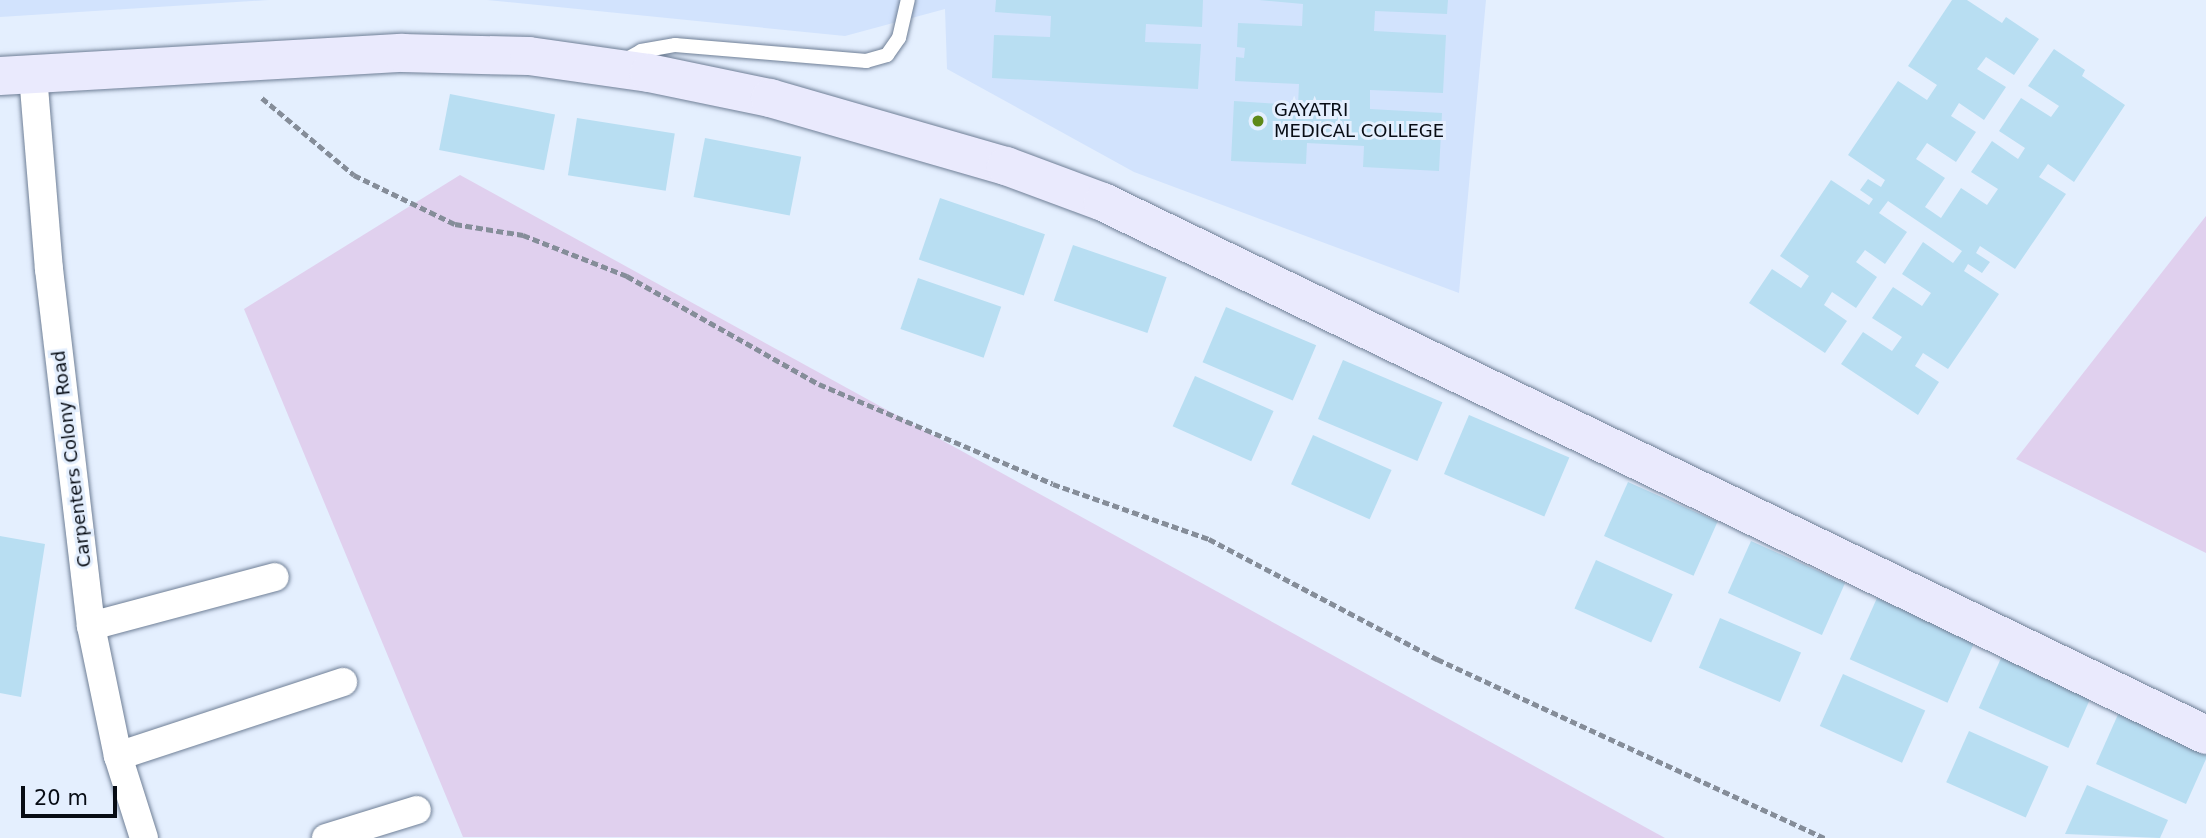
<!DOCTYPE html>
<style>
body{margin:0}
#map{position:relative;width:2206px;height:838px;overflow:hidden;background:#e4effe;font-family:"DejaVu Sans",sans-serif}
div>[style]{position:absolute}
.built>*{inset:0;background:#d2e3fd}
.green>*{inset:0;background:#e0d0ee}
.building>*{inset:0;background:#b8def2;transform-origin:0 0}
.path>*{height:4.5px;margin-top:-2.25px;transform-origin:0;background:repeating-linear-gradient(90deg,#858d99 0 7px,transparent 0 10.5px)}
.roads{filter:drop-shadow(0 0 2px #6f7f96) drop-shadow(0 0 2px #6f7f96)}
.lane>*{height:14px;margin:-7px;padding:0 7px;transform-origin:7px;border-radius:7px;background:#fff}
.street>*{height:28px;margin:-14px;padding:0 14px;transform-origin:14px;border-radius:14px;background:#fff}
.secondary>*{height:38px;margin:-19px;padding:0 19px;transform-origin:19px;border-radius:19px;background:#eaeafd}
.dots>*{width:19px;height:19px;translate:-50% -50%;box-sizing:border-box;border:4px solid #e4effe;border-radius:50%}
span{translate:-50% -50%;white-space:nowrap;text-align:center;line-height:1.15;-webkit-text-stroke:6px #e4effe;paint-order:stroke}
.poi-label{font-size:18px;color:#070c14}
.left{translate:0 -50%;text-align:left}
.street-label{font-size:18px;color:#070c14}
.scale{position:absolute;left:21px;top:786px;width:96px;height:32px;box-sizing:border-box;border:4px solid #070c14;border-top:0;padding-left:9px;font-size:21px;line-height:24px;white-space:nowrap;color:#070c14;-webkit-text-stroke:5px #e4effe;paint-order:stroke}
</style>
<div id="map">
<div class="built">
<i style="clip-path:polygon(0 0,269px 0,0 17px)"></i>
<i style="clip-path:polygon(487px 0,1486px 0,1459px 293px,1134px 172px,947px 69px,945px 9px,845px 36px)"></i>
</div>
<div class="green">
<i style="clip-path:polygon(460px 175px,1665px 838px,463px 837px,244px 309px)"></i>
<i style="clip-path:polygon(2206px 216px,2206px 553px,2016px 459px)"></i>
</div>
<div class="building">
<i style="clip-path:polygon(996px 0,1203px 0,1202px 27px,1146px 24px,1145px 42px,1201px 44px,1198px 89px,992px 78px,994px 35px,1050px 37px,1051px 16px,995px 12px)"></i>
<i style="clip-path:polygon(1259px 0,1448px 0,1447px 14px,1375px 11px,1374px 31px,1446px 35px,1443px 93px,1370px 90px,1370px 109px,1442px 113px,1439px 171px,1363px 167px,1364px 146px,1307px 143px,1306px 164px,1231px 161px,1234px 101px,1298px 105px,1299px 84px,1235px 81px,1236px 57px,1244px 58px,1245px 48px,1237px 47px,1238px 23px,1302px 26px,1303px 4px)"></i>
<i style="clip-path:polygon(1952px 0,1967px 0,2002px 23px,2006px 17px,2039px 39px,2014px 75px,1986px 57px,1977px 69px,2006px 87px,1984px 120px,1959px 103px,1951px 116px,1976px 132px,1956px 162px,1927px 143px,1916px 159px,1945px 178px,1925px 207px,1941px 218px,1961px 188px,1987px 205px,1998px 189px,1971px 172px,1992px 141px,2018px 159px,2025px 148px,1999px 131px,2021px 98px,2051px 117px,2059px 106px,2028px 86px,2054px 49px,2085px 70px,2082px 76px,2125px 105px,2074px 182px,2048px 164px,2039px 177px,2066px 194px,2015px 269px,1980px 246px,1976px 253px,1990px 262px,1982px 273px,1968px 264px,1964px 271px,1999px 294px,1948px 369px,1923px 353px,1915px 366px,1939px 382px,1918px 415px,1841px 364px,1863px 332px,1892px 351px,1902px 337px,1872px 318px,1893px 287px,1922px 306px,1931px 293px,1902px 274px,1923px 242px,1953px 263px,1962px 251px,1888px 201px,1879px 213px,1907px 232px,1885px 264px,1865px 250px,1856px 262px,1877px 277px,1856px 308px,1832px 292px,1824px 305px,1847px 321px,1825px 353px,1749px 303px,1772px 269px,1801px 288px,1809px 276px,1780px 256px,1831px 180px,1869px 205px,1873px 199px,1860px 190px,1868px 179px,1881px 187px,1885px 180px,1848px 155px,1898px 81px,1927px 100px,1937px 85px,1908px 66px)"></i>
<i style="left:450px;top:94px;width:107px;height:57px;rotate:11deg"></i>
<i style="left:577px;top:118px;width:99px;height:58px;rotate:9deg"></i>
<i style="left:705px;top:138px;width:98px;height:60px;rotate:11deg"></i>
<i style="left:940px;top:198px;width:111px;height:65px;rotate:19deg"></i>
<i style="left:1073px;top:245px;width:99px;height:59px;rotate:19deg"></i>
<i style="left:918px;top:278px;width:88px;height:54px;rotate:19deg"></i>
<i style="left:1226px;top:307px;width:98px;height:60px;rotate:23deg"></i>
<i style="left:1343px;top:360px;width:108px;height:64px;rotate:23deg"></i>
<i style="left:1195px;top:376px;width:86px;height:55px;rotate:24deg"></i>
<i style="left:1469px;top:415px;width:109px;height:64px;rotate:23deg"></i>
<i style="left:1313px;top:435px;width:86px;height:54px;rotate:24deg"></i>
<i style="left:1628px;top:482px;width:98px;height:59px;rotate:24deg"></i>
<i style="clip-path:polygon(0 536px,45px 544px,21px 697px,0 693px)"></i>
<i style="left:1751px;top:541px;width:103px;height:57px;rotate:24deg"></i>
<i style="left:1596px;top:560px;width:84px;height:53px;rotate:24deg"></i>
<i style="left:1877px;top:598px;width:107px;height:67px;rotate:24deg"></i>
<i style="left:1720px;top:618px;width:88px;height:54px;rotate:23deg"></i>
<i style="left:2002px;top:656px;width:98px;height:57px;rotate:24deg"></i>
<i style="left:1843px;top:674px;width:90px;height:57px;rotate:24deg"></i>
<i style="clip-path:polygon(2120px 710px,2206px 748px,2206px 759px,2186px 804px,2096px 764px)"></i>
<i style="left:1969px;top:731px;width:87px;height:56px;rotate:24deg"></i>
<i style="clip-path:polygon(2087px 785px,2168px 820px,2160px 838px,2065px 834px)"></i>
</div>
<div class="path">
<i style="left:262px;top:98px;width:120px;rotate:39.9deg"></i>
<i style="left:354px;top:175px;width:112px;rotate:25.9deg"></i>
<i style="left:455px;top:224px;width:69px;rotate:9.2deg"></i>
<i style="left:523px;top:235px;width:112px;rotate:21.5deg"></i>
<i style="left:627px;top:276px;width:220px;rotate:29.4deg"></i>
<i style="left:819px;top:384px;width:254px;rotate:23.1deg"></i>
<i style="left:1053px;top:484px;width:165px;rotate:19.4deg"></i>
<i style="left:1209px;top:539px;width:258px;rotate:27.8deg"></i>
<i style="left:1437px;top:659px;width:427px;rotate:24.8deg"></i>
</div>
<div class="roads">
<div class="lane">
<i style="left:625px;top:60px;width:18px;rotate:-29deg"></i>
<i style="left:641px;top:51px;width:35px;rotate:-10deg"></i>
<i style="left:675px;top:45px;width:192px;rotate:4.8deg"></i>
<i style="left:866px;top:61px;width:22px;rotate:-16deg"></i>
<i style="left:887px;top:55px;width:21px;rotate:-55deg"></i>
<i style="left:899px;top:38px;width:39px;rotate:-77deg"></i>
</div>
<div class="street">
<i style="left:33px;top:75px;width:195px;rotate:85.3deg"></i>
<i style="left:49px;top:269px;width:359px;rotate:83.3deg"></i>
<i style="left:91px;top:626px;width:133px;rotate:78.3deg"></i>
<i style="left:118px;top:756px;width:86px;rotate:72.4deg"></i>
<i style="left:91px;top:626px;width:190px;rotate:-14.9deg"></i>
<i style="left:118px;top:756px;width:237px;rotate:-18.2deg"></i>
<i style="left:326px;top:838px;width:95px;rotate:-17.1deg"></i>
</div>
<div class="secondary">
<i style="left:0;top:76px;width:403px;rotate:-3.3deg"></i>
<i style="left:402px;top:53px;width:127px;rotate:1.4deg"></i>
<i style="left:529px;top:56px;width:121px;rotate:8.1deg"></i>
<i style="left:649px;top:73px;width:124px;rotate:11.7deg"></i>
<i style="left:770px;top:98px;width:246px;rotate:16.1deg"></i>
<i style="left:1006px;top:166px;width:103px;rotate:20.4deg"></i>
<i style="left:1103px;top:202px;width:1225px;rotate:25.79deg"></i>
</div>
</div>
<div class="dots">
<i style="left:1258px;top:121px;background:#5e8918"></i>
</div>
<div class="poi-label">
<span class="left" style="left:1274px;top:121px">GAYATRI<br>MEDICAL COLLEGE</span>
</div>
<div class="street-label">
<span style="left:72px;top:459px;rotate:-97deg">Carpenters Colony Road</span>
</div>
<div class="scale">20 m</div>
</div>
